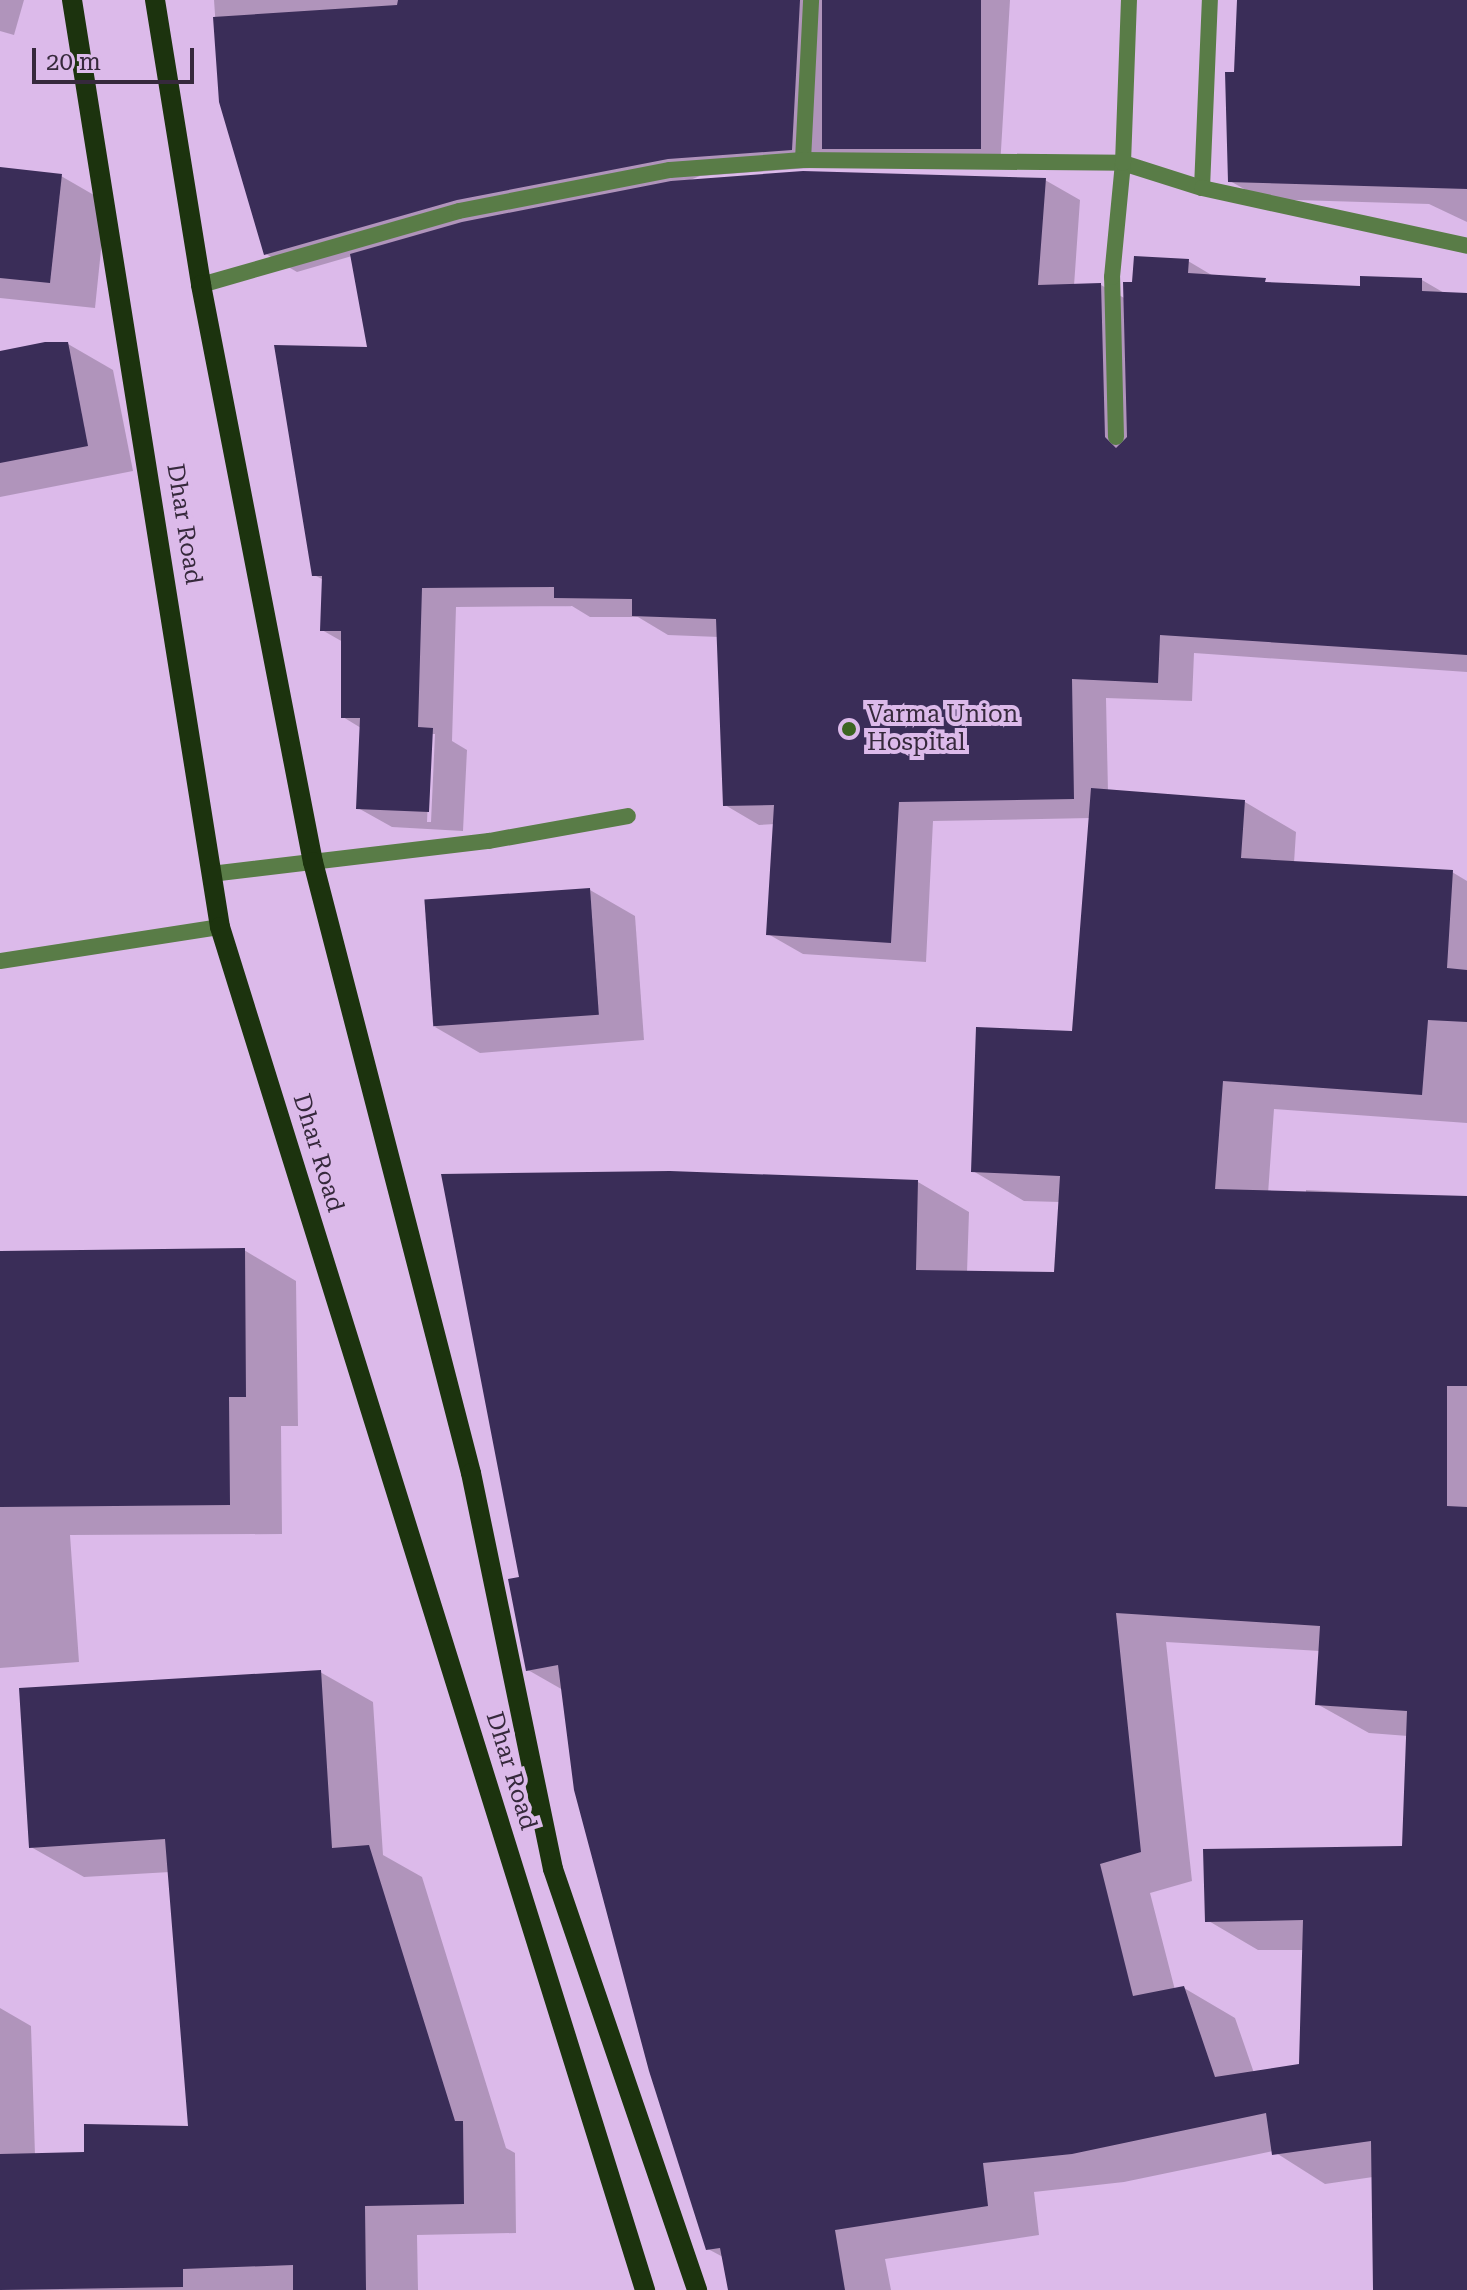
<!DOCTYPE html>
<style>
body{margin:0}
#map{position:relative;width:1467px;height:2290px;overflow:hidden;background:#dcbaea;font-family:"Roboto Serif",serif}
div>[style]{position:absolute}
.shadow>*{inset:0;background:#0003}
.building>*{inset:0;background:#3a2d58;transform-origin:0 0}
.lane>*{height:16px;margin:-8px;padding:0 8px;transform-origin:8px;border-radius:8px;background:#597c47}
.street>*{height:16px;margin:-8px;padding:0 8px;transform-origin:8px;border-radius:8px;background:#597c47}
.primary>*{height:20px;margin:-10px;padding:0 10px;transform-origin:10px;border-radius:10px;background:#1c330e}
.dots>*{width:22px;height:22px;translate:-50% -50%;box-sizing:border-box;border:4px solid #dcbaea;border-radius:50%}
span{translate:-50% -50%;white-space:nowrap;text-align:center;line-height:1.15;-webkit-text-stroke:8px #dcbaea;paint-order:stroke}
.street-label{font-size:24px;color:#36293c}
.poi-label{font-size:24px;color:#36293c}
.left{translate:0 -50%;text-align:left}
.scale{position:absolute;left:32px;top:48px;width:162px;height:36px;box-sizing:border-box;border:4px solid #36293c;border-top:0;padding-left:10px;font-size:24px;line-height:28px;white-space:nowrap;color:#36293c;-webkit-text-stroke:6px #dcbaea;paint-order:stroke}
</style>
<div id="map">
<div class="shadow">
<i style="clip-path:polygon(0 0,24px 0,14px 35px,0 31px)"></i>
<i style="clip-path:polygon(evenodd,214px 0,1010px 0,1000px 167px,823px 167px,700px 176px,685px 182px,1045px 180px,1080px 200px,1074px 286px,1101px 285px,1126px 299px,1134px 284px,1188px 261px,1215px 277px,1273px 285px,1362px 288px,1422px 280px,1446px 294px,1467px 295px,1467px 672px,1194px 653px,1192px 701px,1106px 698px,1108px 792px,1245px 802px,1296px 832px,1294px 863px,1452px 872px,1467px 881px,1467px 1123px,1274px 1109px,1268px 1194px,1306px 1196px,1306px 1190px,1467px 1198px,1467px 2290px,1375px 2290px,1373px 2177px,1325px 2184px,1273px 2151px,1124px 2182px,1034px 2192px,1039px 2235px,885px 2259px,891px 2290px,730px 2290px,723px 2257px,708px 2249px,563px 1690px,528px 1670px,521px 1578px,918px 1182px,969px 1212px,967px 1273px,1056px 1274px,1060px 1202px,1024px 1201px,973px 1171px,1074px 1033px,1091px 818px,933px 821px,926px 962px,803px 954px,768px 934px,775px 824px,759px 825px,725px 805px,719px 637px,668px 635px,638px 617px,590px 617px,572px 606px,456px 607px,452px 741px,467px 750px,463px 831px,392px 827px,358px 808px,361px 728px,343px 717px,343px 642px,322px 630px,324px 580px,314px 575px,370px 349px,352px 256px,297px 272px,266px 254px,221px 102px,214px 0,431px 734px,435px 734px,431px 822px,427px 822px,431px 734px,214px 0,1166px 1642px,1320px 1651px,1317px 1704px,1369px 1733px,1408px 1736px,1404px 1848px,1207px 1920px,1258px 1950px,1304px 1950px,1301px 2066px,1254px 2073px,1235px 2018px,1184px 1988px,1175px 1990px,1150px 1893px,1192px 1881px,1166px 1642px)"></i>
<i style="clip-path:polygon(1239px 0,1467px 0,1467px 222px,1429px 204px,1262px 199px,1230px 181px)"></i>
<i style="clip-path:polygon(0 169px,61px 176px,106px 202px,95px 308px,0 298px)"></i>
<i style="clip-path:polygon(68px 344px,113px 370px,133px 471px,0 497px,0 353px)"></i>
<i style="clip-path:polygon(590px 890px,635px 916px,644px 1040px,480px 1053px,435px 1027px)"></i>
<i style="clip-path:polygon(244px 1250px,296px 1281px,298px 1426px,281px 1426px,282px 1534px,70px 1535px,79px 1662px,0 1668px,0 1253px)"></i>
<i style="clip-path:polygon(320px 1672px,373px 1702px,383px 1855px,422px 1877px,506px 2148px,515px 2153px,516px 2233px,417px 2235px,418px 2290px,0 2290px,0 2008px,31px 2026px,35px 2155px,86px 2154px,190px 2128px,170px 1872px,84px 1877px,31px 1847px)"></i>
</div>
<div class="building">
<i style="clip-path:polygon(398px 0,800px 0,792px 150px,668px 159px,457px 200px,264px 255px,219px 102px,213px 17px,397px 5px)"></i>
<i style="left:822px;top:0;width:159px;height:149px"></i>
<i style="clip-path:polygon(1237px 0,1467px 0,1467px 189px,1228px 182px,1225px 72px,1234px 72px)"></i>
<i style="clip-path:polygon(0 167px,62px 174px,50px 283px,0 278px)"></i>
<i style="clip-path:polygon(803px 171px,1046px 178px,1038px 285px,1101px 283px,1105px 437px,1116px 448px,1127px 437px,1123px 282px,1132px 282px,1134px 256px,1189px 259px,1188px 273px,1266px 278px,1265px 282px,1360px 286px,1360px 276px,1422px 278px,1422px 291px,1467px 293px,1467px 655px,1160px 635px,1158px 683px,1072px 679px,1074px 799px,899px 802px,891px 943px,766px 935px,774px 805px,723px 806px,716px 619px,632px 616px,632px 599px,554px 598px,554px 587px,422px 588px,418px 727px,433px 728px,429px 812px,356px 809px,360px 718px,341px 718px,341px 631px,320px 631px,322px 576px,312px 576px,274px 345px,367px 347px,350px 254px,462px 222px,671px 181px)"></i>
<i style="clip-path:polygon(45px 342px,68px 342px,88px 446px,0 463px,0 351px)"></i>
<i style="clip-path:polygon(evenodd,1091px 788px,1245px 800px,1241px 858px,1453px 870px,1447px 968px,1467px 970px,1467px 1022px,1428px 1020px,1422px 1095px,1223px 1081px,1215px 1189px,1467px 1196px,1467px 1386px,1447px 1386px,1447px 1506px,1467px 1507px,1467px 2290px,1373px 2290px,1371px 2141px,1272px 2155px,1266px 2113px,1072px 2154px,983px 2163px,988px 2206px,835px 2230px,845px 2290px,728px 2290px,720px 2248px,706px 2250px,649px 2071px,574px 1790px,558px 1665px,526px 1671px,508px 1579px,519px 1577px,441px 1174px,670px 1171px,918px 1180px,916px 1270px,1054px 1272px,1060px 1176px,971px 1172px,976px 1027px,1072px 1031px,1091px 788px,1116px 1613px,1320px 1626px,1315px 1705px,1407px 1711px,1402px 1846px,1203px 1849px,1205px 1922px,1303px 1920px,1299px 2064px,1215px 2077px,1184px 1986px,1133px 1996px,1100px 1864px,1141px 1852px,1116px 1613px)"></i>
<i style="left:590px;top:888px;width:127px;height:166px;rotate:86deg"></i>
<i style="clip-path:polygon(245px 1248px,246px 1397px,229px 1397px,230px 1505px,0 1507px,0 1251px)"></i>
<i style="clip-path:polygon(321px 1670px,332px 1848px,369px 1845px,455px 2121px,463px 2121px,464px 2204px,365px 2206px,366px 2290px,293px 2290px,293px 2265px,183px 2269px,183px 2287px,0 2290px,0 2154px,84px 2152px,84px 2124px,188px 2126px,165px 1839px,29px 1848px,19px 1688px)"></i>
</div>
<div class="lane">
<i style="left:0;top:961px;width:223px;rotate:-8.8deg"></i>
</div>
<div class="street">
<i style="left:803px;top:160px;width:160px;rotate:-87.1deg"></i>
<i style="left:1202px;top:188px;width:188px;rotate:-87.6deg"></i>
<i style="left:201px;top:285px;width:268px;rotate:-16deg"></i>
<i style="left:459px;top:211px;width:215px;rotate:-11deg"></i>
<i style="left:670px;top:170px;width:133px;rotate:-4.3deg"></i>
<i style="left:803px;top:160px;width:320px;rotate:0.5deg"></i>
<i style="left:1123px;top:163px;width:83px;rotate:17.6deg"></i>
<i style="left:1202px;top:188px;width:271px;rotate:12.3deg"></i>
<i style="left:1116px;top:437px;width:160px;rotate:-91.4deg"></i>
<i style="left:1112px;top:277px;width:115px;rotate:-84.5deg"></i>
<i style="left:1123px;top:163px;width:163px;rotate:-87.9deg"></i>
<i style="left:211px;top:874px;width:280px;rotate:-6.8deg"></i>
<i style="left:489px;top:841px;width:141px;rotate:-10.2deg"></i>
</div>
<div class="primary">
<i style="left:72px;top:0;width:939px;rotate:80.93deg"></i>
<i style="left:220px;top:927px;width:1428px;rotate:72.68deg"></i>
<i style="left:155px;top:0;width:289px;rotate:80.8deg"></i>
<i style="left:201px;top:285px;width:588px;rotate:79.02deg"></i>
<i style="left:313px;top:862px;width:631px;rotate:75.5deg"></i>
<i style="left:471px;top:1473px;width:404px;rotate:78.3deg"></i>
<i style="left:553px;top:1869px;width:445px;rotate:71.1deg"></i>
</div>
<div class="dots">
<i style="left:849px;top:729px;background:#3c6521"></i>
</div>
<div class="street-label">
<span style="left:184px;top:524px;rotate:81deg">Dhar Road</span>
<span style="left:318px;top:1153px;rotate:73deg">Dhar Road</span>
<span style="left:511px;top:1771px;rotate:73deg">Dhar Road</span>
</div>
<div class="poi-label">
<span class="left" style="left:867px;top:729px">Varma Union<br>Hospital</span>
</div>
<div class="scale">20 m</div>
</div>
